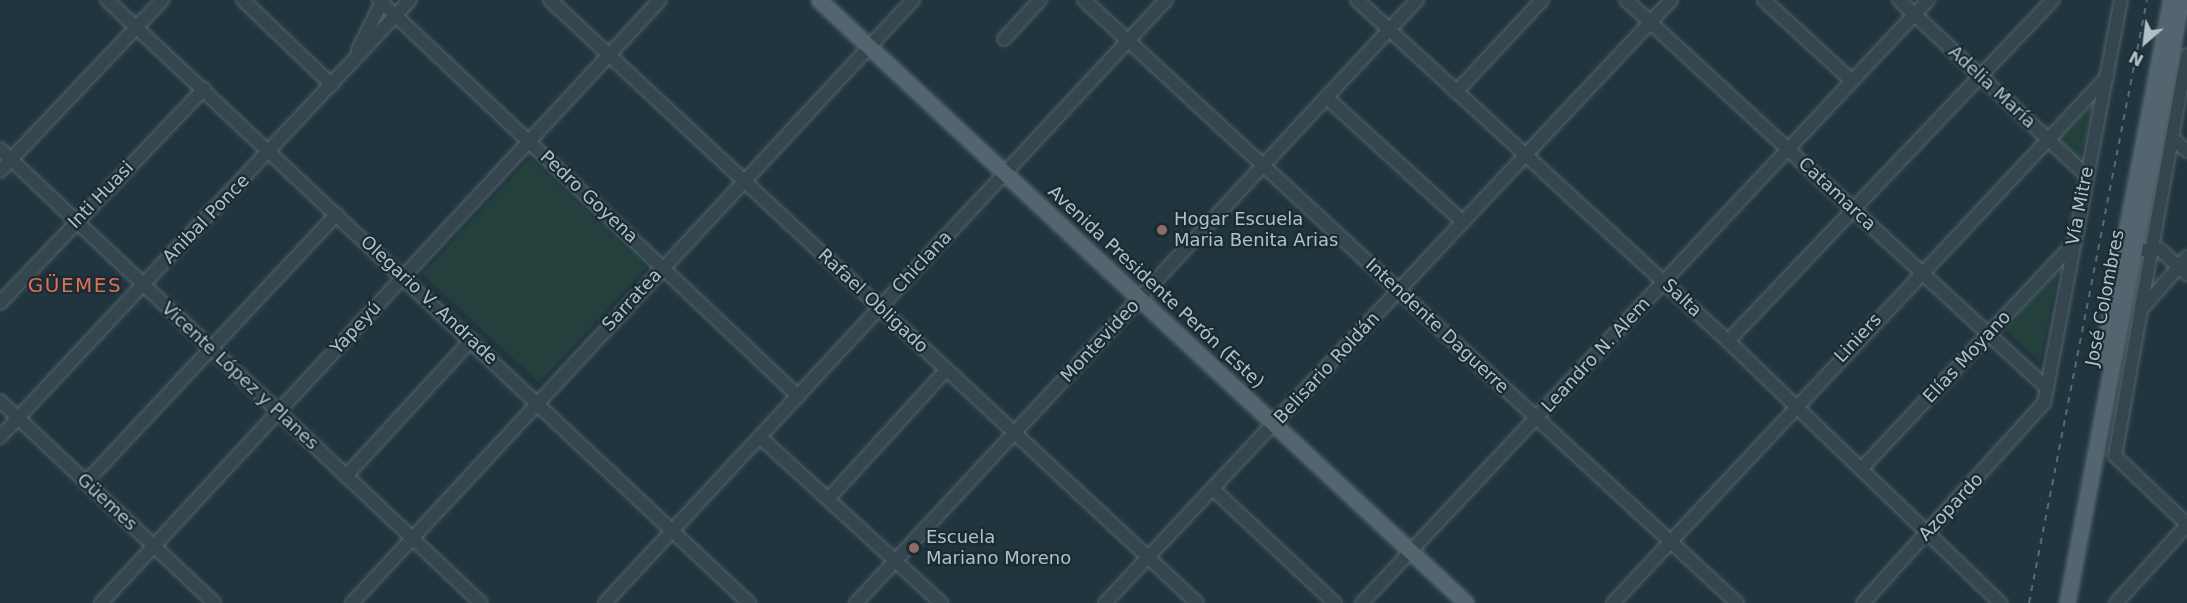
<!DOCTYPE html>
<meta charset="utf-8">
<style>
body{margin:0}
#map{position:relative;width:2187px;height:603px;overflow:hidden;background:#21353f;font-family:"DejaVu Sans",sans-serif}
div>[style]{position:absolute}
.green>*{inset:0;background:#23403c;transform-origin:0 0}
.roads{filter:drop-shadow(0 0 2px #53646c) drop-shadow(0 0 2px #53646c)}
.minor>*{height:12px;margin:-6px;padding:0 6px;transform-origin:6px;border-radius:6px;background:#35464e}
.major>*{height:15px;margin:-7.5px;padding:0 7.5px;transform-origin:7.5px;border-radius:7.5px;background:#53666f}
.rail>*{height:2px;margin-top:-1px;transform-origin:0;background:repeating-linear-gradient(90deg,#576c76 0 6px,transparent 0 12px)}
.dots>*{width:16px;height:16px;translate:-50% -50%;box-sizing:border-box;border:3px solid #1a2b33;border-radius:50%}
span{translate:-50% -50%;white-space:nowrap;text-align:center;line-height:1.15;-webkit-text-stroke:4.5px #1a2b33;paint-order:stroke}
.street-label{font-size:18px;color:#b1c1ca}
.poi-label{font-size:18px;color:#b1c1ca}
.left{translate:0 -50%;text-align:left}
.neighbourhood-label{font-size:20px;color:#de6f57;letter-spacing:1.5px}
.north{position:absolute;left:2115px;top:12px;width:60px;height:60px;-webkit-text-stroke:4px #1a2b33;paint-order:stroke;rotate:208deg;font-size:16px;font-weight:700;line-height:24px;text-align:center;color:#b1c1ca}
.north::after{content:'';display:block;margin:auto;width:21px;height:27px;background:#b1c1ca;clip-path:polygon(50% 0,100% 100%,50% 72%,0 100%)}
</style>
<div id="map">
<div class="green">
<i style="clip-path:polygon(2095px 100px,2079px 162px,2057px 138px)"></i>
<i style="left:530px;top:158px;width:160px;height:158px;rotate:43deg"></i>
<i style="clip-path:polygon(2059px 268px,2040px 361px,2005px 330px)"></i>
</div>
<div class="roads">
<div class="minor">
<i style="left:107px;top:0;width:881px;rotate:43.21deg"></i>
<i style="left:243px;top:0;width:123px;rotate:43.7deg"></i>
<i style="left:379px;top:0;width:577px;rotate:43.38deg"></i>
<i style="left:550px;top:0;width:884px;rotate:42.98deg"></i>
<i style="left:1084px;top:0;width:889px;rotate:42.72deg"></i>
<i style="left:1357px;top:0;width:504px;rotate:42.59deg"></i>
<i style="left:1728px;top:341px;width:378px;rotate:43.9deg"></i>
<i style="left:1626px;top:0;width:573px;rotate:42.66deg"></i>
<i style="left:1764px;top:0;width:120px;rotate:42.6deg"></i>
<i style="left:1899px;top:0;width:255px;rotate:43.1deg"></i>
<i style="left:1004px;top:39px;width:53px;rotate:-47.3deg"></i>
<i style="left:358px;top:50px;width:56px;rotate:-63.4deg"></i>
<i style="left:1456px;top:92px;width:126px;rotate:-46.9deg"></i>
<i style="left:1326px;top:97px;width:185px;rotate:42.4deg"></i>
<i style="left:2172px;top:138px;width:20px;rotate:41deg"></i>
<i style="left:0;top:149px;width:661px;rotate:43.35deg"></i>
<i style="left:0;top:171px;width:236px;rotate:-46.5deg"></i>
<i style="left:2144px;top:250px;width:15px;rotate:-4deg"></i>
<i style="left:2159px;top:249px;width:38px;rotate:42deg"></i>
<i style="left:2187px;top:257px;width:70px;rotate:131deg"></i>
<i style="left:2141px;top:310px;width:148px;rotate:100.1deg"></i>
<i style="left:2115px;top:456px;width:99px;rotate:43.4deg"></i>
<i style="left:0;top:303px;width:296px;rotate:-46.4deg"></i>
<i style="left:2141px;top:308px;width:257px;rotate:-79.7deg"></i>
<i style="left:1728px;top:341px;width:471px;rotate:-46.4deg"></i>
<i style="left:0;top:401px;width:294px;rotate:43.3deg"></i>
<i style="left:0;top:437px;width:599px;rotate:-46.83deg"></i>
<i style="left:760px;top:437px;width:246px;rotate:42.5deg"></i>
<i style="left:1862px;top:468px;width:305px;rotate:-46.7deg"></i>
<i style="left:346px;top:476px;width:185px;rotate:-47.4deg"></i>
<i style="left:86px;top:482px;width:367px;rotate:-46.9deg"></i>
<i style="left:1213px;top:489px;width:167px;rotate:43.1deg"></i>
<i style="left:828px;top:499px;width:175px;rotate:-47.5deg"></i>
<i style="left:101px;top:603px;width:822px;rotate:-47.17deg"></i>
<i style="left:352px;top:603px;width:824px;rotate:-47.07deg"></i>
<i style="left:605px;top:603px;width:824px;rotate:-47.07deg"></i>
<i style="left:856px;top:603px;width:824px;rotate:-47.07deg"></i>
<i style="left:1105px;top:603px;width:827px;rotate:-46.81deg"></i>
<i style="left:1362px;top:603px;width:827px;rotate:-46.81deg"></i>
<i style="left:1613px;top:603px;width:722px;rotate:-46.8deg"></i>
<i style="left:1863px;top:603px;width:270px;rotate:-47.9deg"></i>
<i style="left:2044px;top:403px;width:410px;rotate:-79.2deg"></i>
<i style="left:2116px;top:603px;width:105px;rotate:-47.7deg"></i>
</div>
<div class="major">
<i style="left:819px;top:0;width:884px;rotate:42.98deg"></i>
<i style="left:2102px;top:357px;width:364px;rotate:-79.1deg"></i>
<i style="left:2067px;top:603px;width:614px;rotate:-79.29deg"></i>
</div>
</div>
<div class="rail">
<i style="left:2029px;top:603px;width:614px;rotate:-78.93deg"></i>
</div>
<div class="dots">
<i style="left:1162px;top:230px;background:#8d6e63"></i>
<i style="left:914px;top:548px;background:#8d6e63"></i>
</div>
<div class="street-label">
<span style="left:1992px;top:87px;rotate:43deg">Adelia María</span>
<span style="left:1837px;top:194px;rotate:43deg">Catamarca</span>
<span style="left:101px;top:195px;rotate:-46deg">Inti Huasi</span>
<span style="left:589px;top:197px;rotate:43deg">Pedro Goyena</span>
<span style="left:2080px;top:206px;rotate:-79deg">Vía Mitre</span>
<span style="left:206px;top:219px;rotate:-46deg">Anibal Ponce</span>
<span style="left:922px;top:262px;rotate:-47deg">Chiclana</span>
<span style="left:1156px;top:287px;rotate:43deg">Avenida Presidente Perón (Este)</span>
<span style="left:1682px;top:298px;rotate:43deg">Salta</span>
<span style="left:2105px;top:298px;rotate:-79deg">José Colombres</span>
<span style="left:429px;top:300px;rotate:43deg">Olegario V. Andrade</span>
<span style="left:632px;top:300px;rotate:-47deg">Sarratea</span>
<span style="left:873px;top:301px;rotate:43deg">Rafael Obligado</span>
<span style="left:1437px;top:326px;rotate:43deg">Intendente Daguerre</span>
<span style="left:356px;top:328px;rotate:-47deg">Yapeyú</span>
<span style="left:1858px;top:338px;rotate:-47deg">Liniers</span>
<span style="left:1100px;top:341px;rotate:-47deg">Montevideo</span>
<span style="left:1596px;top:355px;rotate:-47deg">Leandro N. Alem</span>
<span style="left:1967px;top:357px;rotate:-47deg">Elías Moyano</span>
<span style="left:1327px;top:368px;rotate:-47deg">Belisario Roldán</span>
<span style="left:240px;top:376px;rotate:43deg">Vicente López y Planes</span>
<span style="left:107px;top:502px;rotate:43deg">Güemes</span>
<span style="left:1951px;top:507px;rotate:-47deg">Azopardo</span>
</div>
<div class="poi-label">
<span class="left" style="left:1174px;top:230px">Hogar Escuela<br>Maria Benita Arias</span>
<span class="left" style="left:926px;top:548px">Escuela<br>Mariano Moreno</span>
</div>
<div class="neighbourhood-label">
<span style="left:75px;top:285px">GÜEMES</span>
</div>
<div class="north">N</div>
</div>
